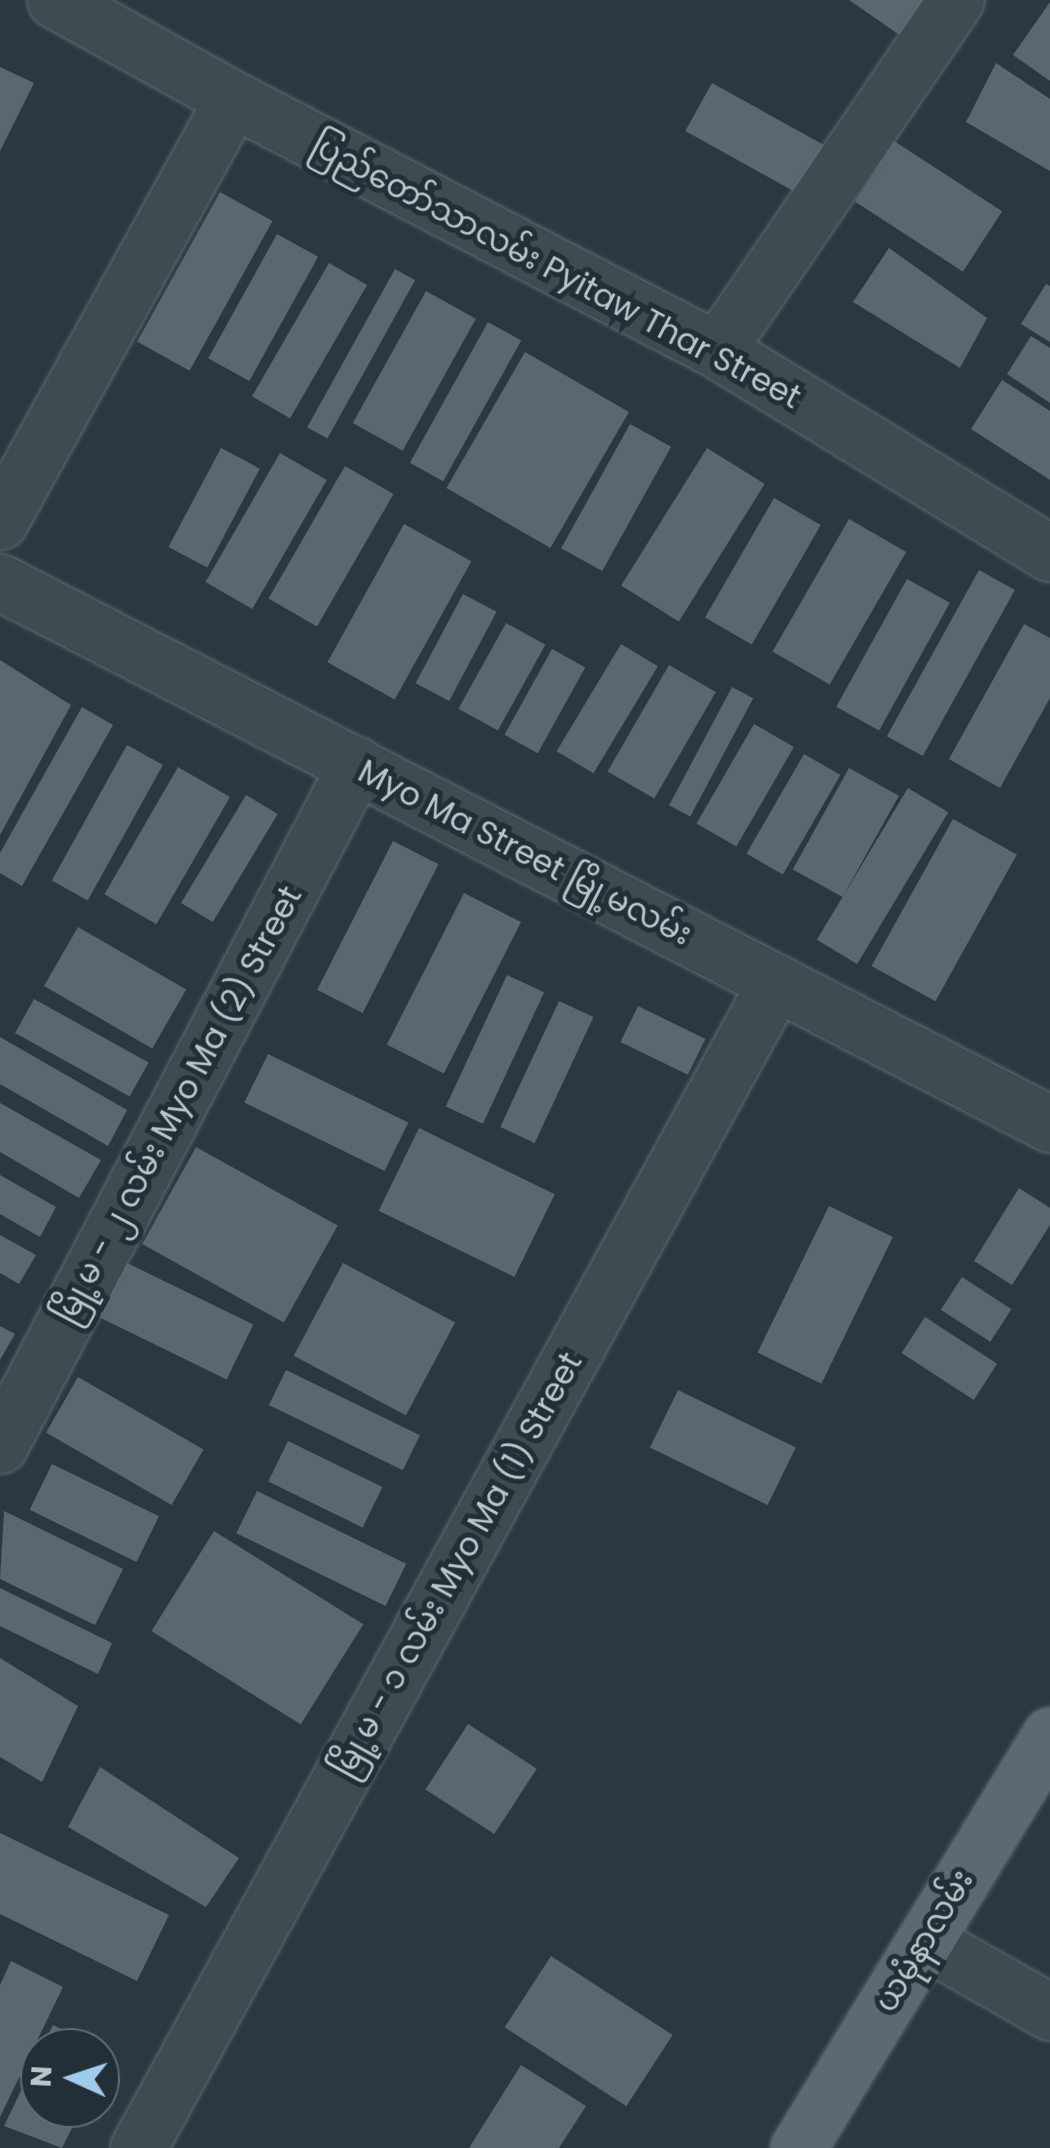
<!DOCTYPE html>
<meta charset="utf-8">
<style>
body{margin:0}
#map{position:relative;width:1050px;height:2148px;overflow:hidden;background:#2b3841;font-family:Poppins,"Noto Sans Myanmar",sans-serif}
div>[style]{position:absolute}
.building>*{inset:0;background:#5a6770;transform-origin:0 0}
.roads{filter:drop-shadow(0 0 2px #5d686e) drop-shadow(0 0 2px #5d686e)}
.minor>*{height:55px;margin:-27.5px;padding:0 27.5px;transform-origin:27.5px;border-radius:27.5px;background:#3f4a51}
.primary>*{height:55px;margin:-27.5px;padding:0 27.5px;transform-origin:27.5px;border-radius:27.5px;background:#5d6971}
span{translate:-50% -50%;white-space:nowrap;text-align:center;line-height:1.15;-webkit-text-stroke:10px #232f36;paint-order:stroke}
.street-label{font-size:32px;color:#bcc5cb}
.north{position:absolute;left:20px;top:2028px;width:100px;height:100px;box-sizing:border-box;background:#232f36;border:2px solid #606b72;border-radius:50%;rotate:273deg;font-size:28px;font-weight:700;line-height:40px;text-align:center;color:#bcc5cb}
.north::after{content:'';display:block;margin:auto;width:35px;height:45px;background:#9fcced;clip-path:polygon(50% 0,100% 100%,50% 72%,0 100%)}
</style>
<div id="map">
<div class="building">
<i style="clip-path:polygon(849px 0,925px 0,901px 36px)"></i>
<i style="clip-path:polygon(1050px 2px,1050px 81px,1013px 55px)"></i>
<i style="clip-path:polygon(996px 63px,1050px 99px,1050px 171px,966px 122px)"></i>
<i style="clip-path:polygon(0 67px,34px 83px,0 151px)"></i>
<i style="left:712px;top:83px;width:130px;height:55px;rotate:29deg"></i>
<i style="left:894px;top:141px;width:129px;height:72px;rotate:33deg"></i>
<i style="left:220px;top:192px;width:60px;height:171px;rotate:29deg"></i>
<i style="left:277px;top:234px;width:47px;height:142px;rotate:29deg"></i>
<i style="clip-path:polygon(889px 248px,987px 318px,960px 368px,853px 302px)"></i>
<i style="left:329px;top:263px;width:44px;height:154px;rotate:30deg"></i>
<i style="left:395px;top:269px;width:23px;height:181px;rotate:29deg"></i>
<i style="clip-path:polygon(1046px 284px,1050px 286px,1050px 342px,1021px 324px)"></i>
<i style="left:426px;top:291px;width:57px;height:151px;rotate:29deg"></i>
<i style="left:488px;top:322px;width:38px;height:161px;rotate:29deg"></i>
<i style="clip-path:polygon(1031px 336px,1050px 348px,1050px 403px,1007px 374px)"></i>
<i style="left:525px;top:352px;width:120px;height:157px;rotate:30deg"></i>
<i style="clip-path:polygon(1002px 380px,1050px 411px,1050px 480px,971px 429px)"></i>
<i style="left:630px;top:424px;width:47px;height:142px;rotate:29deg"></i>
<i style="left:221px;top:448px;width:44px;height:112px;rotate:28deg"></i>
<i style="left:707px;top:448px;width:68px;height:162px;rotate:32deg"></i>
<i style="left:280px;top:453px;width:54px;height:149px;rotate:30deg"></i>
<i style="left:345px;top:466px;width:56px;height:153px;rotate:30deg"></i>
<i style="left:774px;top:498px;width:54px;height:138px;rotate:30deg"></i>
<i style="left:849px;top:519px;width:66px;height:153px;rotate:30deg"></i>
<i style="left:404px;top:524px;width:77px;height:158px;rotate:29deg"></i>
<i style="left:979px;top:570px;width:41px;height:190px;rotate:29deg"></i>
<i style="left:907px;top:579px;width:49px;height:146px;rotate:29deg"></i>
<i style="left:463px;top:594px;width:38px;height:101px;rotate:28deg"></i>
<i style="left:506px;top:623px;width:45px;height:98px;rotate:29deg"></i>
<i style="clip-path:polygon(1024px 624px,1050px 638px,1050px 698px,1000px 788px,949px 759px)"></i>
<i style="left:621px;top:644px;width:43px;height:125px;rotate:31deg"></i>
<i style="left:552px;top:649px;width:38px;height:98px;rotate:29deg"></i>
<i style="clip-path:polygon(0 660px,71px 705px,0 835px)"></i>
<i style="left:669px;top:665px;width:54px;height:123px;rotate:30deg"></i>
<i style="left:732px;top:687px;width:24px;height:134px;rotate:28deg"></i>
<i style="clip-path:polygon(82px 707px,113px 725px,22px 886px,0 873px,0 853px)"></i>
<i style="left:754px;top:724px;width:46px;height:115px;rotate:30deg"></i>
<i style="left:127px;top:745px;width:41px;height:155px;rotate:29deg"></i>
<i style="left:804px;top:754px;width:42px;height:115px;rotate:30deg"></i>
<i style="left:178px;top:767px;width:60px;height:147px;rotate:30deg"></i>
<i style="left:849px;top:768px;width:57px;height:116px;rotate:29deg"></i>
<i style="left:908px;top:788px;width:47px;height:177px;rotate:31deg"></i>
<i style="left:246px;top:795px;width:37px;height:126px;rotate:31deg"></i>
<i style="left:953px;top:819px;width:73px;height:168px;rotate:29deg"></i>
<i style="left:393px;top:841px;width:51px;height:167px;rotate:27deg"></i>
<i style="left:464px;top:893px;width:64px;height:170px;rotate:27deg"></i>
<i style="left:78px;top:927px;width:125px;height:68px;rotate:30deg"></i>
<i style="left:507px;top:975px;width:41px;height:145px;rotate:25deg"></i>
<i style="left:34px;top:999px;width:131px;height:39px;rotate:29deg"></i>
<i style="left:559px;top:1001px;width:38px;height:139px;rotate:25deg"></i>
<i style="left:638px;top:1006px;width:75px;height:40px;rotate:26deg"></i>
<i style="clip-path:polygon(0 1037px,127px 1110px,108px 1146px,0 1084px)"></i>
<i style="left:268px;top:1054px;width:156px;height:54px;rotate:26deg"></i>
<i style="clip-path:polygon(0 1103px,101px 1160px,79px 1198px,0 1152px)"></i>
<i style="left:419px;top:1128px;width:151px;height:92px;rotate:26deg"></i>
<i style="left:196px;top:1147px;width:162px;height:111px;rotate:29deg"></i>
<i style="clip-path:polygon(0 1175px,56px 1207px,40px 1237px,0 1214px)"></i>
<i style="clip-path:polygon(1019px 1188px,1050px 1208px,1050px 1225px,1012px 1285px,974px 1261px)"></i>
<i style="left:829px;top:1206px;width:71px;height:163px;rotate:26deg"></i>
<i style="clip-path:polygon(0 1235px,36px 1255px,19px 1284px,0 1273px)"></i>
<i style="left:123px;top:1261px;width:145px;height:61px;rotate:26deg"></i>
<i style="left:343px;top:1263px;width:127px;height:105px;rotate:28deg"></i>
<i style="left:962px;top:1277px;width:59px;height:39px;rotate:33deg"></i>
<i style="left:925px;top:1317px;width:86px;height:43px;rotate:33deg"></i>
<i style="clip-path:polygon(0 1326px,15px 1334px,0 1360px)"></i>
<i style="left:286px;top:1370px;width:149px;height:39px;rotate:26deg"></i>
<i style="left:78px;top:1377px;width:145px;height:64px;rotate:30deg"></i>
<i style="left:678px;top:1390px;width:131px;height:64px;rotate:26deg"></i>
<i style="left:288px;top:1441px;width:105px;height:45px;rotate:26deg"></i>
<i style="left:52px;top:1464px;width:119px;height:51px;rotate:26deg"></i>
<i style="left:257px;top:1491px;width:166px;height:47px;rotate:26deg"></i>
<i style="clip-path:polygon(4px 1511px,123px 1569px,95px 1625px,0 1579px)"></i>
<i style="left:214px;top:1531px;width:176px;height:118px;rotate:32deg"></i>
<i style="clip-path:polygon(0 1588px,112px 1643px,98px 1674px,0 1626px)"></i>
<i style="clip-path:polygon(0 1658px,78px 1706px,42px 1782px,0 1757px)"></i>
<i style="left:468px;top:1724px;width:82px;height:78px;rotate:33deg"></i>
<i style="clip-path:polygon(100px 1767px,239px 1858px,206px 1907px,68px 1827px)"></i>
<i style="clip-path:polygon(0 1833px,169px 1915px,137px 1981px,0 1914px)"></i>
<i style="left:551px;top:1956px;width:145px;height:85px;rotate:33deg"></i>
<i style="clip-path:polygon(11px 1961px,63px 1987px,0 2117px,0 1985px)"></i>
<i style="clip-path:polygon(53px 2025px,98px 2048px,42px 2048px)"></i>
<i style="clip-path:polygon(40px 2051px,40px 2108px,82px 2108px,62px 2148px,4px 2126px)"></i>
<i style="clip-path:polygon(521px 2065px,586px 2106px,559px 2148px,469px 2148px)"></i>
</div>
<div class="roads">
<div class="minor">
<i style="left:55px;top:0;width:204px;rotate:29.1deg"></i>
<i style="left:233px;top:99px;width:545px;rotate:27.41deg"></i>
<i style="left:717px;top:350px;width:390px;rotate:31.4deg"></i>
<i style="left:717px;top:350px;width:424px;rotate:-55.7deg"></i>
<i style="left:0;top:521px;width:482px;rotate:-61.1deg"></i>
<i style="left:0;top:582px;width:1182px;rotate:27.3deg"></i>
<i style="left:0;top:1445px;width:768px;rotate:-62.37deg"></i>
<i style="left:925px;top:1941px;width:144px;rotate:29.6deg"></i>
<i style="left:138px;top:2148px;width:1329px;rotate:-61.31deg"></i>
</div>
<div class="primary">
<i style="left:798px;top:2148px;width:484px;rotate:-58.6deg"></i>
</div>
</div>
<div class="street-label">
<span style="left:556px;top:271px;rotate:28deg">ပြည်တော်သာလမ်း Pyitaw Thar Street</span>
<span style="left:525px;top:853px;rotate:27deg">Myo Ma Street မြို့မလမ်း</span>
<span style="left:178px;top:1105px;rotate:-62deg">မြို့မ - ၂ လမ်း Myo Ma (2) Street</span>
<span style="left:457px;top:1565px;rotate:-61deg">မြို့မ - ၁ လမ်း Myo Ma (1) Street</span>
<span style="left:924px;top:1941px;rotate:-59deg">ယမုံနာလမ်း</span>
</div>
<div class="north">N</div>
</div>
